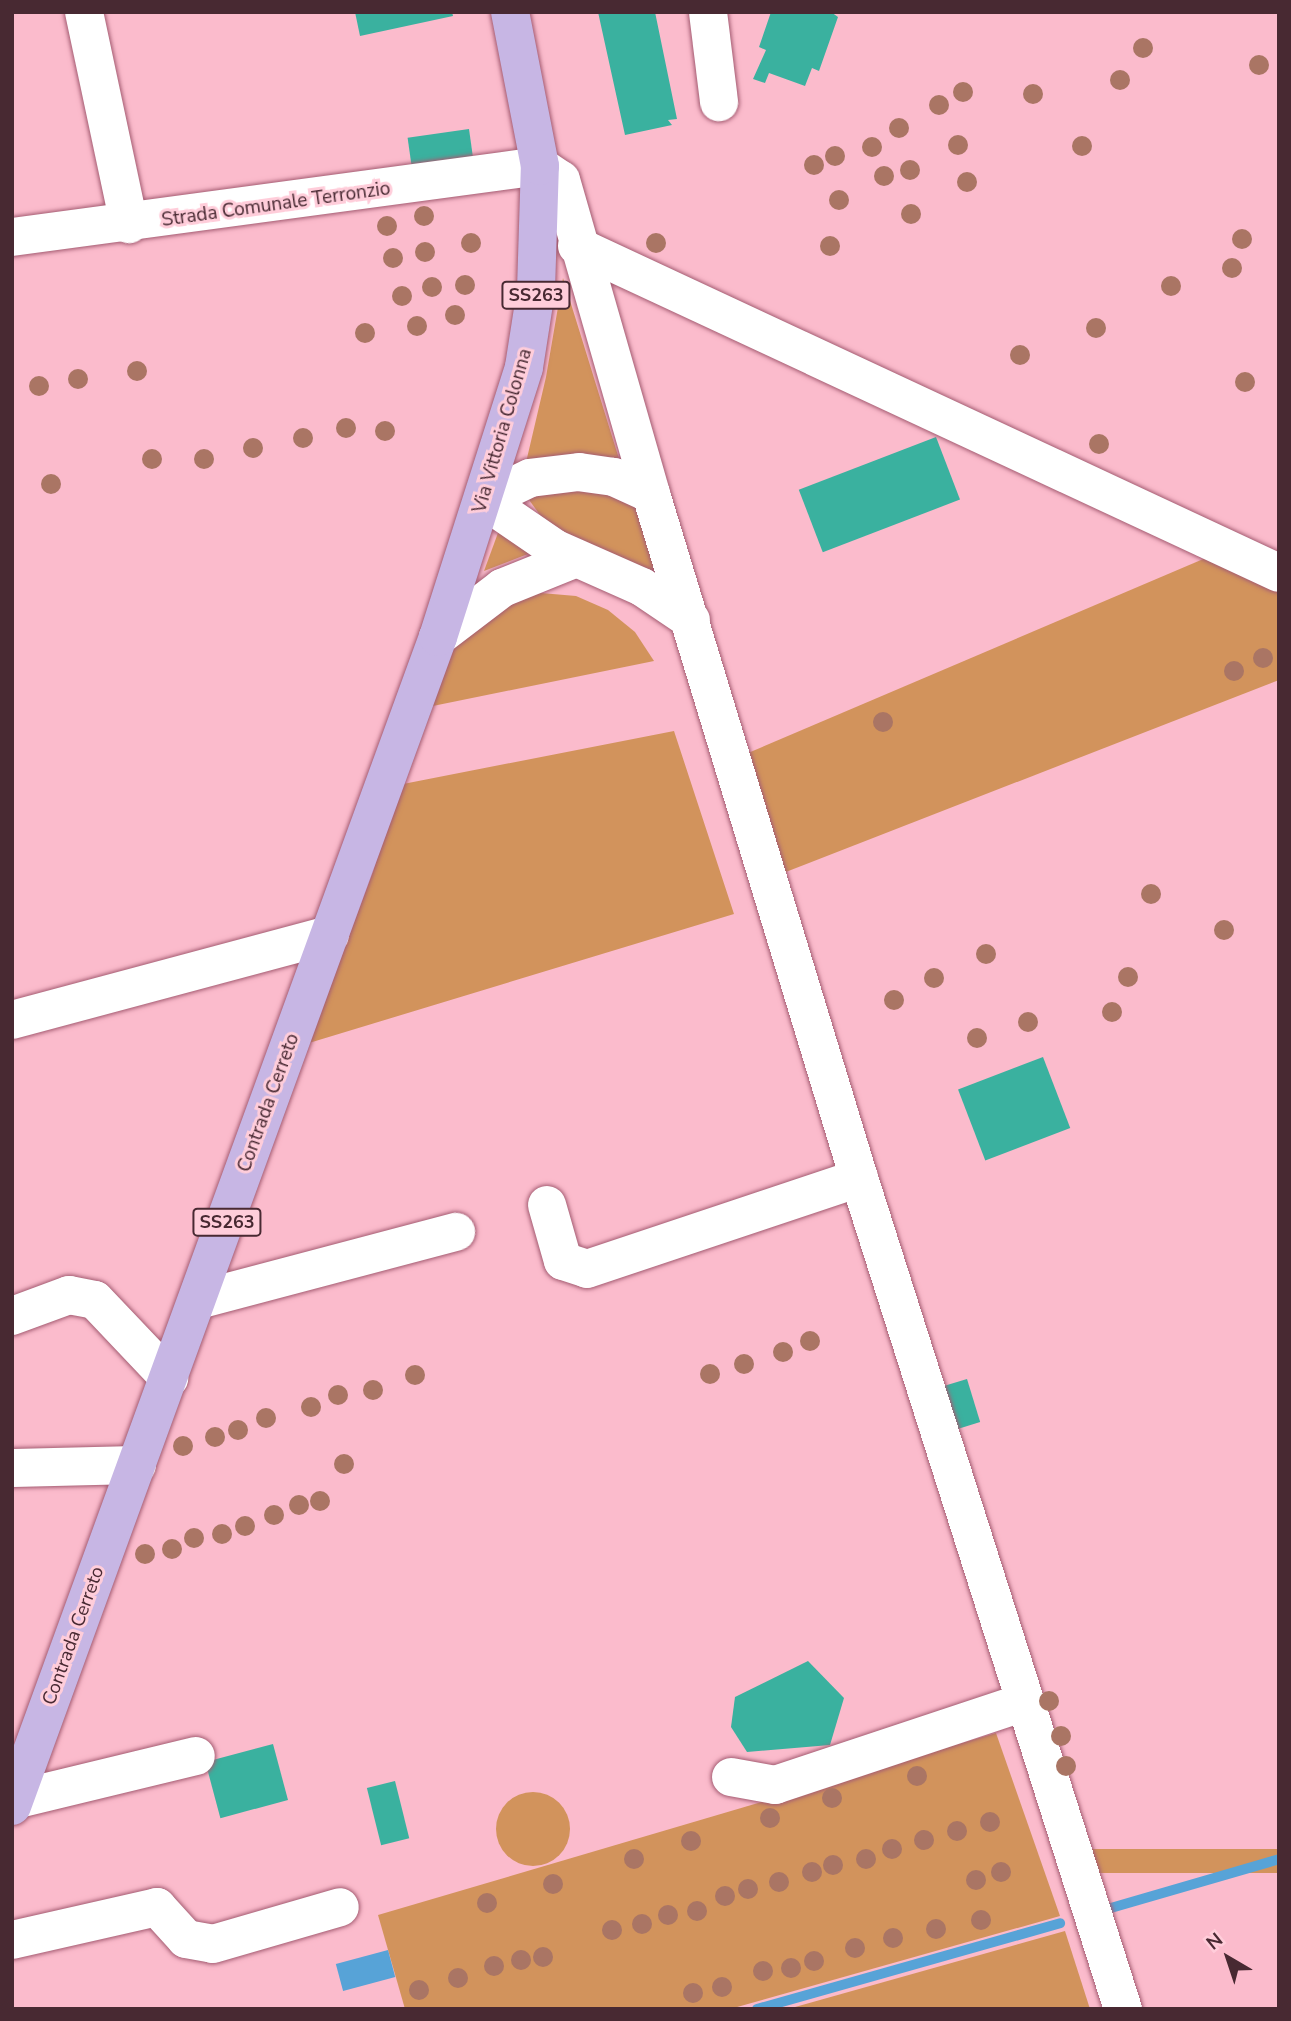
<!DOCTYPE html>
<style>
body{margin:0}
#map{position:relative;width:1291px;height:2021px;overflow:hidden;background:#fbbbcc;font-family:"Nunito Sans",sans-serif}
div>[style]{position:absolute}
.green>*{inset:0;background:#d2935c;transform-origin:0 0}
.round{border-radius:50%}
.water>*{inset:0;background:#57a3d7;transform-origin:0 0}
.stream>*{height:10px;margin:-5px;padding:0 5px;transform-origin:5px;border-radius:5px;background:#57a3d7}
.building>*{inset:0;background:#3ab19f;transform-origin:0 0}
.roads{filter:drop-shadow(0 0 2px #a45c72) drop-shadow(0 0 2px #a45c72)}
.minor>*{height:38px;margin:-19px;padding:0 19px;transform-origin:19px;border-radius:19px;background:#fff}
.major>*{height:38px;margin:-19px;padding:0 19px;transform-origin:19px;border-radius:19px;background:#c7b6e4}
.trees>*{width:20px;height:20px;margin:-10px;border-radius:50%;background:#aa7564}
span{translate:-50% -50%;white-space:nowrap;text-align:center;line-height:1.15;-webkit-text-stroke:6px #ffcdda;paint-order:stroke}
.shield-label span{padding:2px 5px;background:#ffcdda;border:2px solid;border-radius:5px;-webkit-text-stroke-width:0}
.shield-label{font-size:18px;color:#482932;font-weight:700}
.street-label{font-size:19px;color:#482932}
.frame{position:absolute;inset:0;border:14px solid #482932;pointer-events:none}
.north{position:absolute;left:1193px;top:1923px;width:70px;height:70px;-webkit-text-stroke:5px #ffcdda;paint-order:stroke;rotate:321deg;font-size:19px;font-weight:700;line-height:28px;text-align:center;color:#482932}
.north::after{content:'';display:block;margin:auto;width:24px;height:32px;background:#482932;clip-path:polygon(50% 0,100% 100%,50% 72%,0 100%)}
</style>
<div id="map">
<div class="green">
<i style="clip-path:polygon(563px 278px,620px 462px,524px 471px,546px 377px)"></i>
<i style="clip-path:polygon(584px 488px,609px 493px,642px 511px,663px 574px,589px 548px,545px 522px,527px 497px)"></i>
<i style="clip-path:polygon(502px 522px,533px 552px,484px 571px)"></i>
<i style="clip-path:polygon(1208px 557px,1279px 585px,1279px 680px,773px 877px,741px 756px)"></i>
<i style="clip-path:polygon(541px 593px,576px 596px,608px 610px,635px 632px,654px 661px,423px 708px,451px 642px,506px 600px)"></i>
<i style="clip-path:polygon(674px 731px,734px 914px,309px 1043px,373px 872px,398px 785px)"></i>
<i style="clip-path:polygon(996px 1733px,1060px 1916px,730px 2009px,405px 2009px,378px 1915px)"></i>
<i class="round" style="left:496px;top:1792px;width:74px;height:74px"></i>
<i style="left:1279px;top:1849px;width:24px;height:188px;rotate:90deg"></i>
<i style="clip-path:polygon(1065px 1931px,1090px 2009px,788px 2009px)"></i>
</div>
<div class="water">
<i style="left:388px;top:1950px;width:28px;height:54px;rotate:75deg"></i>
</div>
<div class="stream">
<i style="left:1104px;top:1910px;width:182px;rotate:-16.2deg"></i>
<i style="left:757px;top:2009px;width:315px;rotate:-15.8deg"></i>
</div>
<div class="building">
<i style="clip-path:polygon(355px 12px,452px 12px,453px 16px,360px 36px)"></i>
<i style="clip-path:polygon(598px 12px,655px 12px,677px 119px,668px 120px,672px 125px,625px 135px)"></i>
<i style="clip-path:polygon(771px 12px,831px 12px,838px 17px,819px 71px,812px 68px,805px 86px,769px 73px,765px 83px,753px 79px,766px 50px,759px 47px)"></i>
<i style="left:469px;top:129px;width:34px;height:62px;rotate:82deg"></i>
<i style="left:936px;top:437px;width:67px;height:147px;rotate:69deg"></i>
<i style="left:1043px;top:1057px;width:76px;height:91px;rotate:69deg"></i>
<i style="left:967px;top:1379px;width:45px;height:26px;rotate:73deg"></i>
<i style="clip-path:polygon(808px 1661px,844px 1698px,830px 1745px,747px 1752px,731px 1727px,735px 1697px)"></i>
<i style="left:273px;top:1744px;width:58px;height:70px;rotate:75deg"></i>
<i style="left:395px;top:1781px;width:59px;height:29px;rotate:76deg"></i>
</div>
<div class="roads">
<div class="minor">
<i style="left:84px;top:12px;width:217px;rotate:78deg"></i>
<i style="left:708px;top:12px;width:91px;rotate:83deg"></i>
<i style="left:12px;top:237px;width:533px;rotate:-7.66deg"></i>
<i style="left:540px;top:166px;width:25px;rotate:34deg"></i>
<i style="left:561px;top:180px;width:327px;rotate:74deg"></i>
<i style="left:651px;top:494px;width:715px;rotate:73.09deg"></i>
<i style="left:859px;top:1178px;width:872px;rotate:72.38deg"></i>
<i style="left:577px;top:246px;width:774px;rotate:24.98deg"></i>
<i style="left:651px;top:494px;width:41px;rotate:-155.3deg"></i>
<i style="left:614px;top:477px;width:35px;rotate:-172deg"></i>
<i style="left:579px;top:472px;width:49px;rotate:173deg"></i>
<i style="left:530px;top:478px;width:51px;rotate:154.4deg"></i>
<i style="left:484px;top:500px;width:85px;rotate:34.4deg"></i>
<i style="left:554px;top:548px;width:96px;rotate:23.9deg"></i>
<i style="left:642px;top:587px;width:59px;rotate:34deg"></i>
<i style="left:438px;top:637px;width:81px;rotate:-37.4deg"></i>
<i style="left:502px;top:588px;width:78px;rotate:-21.9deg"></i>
<i style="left:12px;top:1020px;width:329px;rotate:-15deg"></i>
<i style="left:547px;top:1205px;width:58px;rotate:74.1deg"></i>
<i style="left:563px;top:1261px;width:25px;rotate:18deg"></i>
<i style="left:587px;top:1269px;width:287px;rotate:-18.5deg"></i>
<i style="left:198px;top:1300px;width:267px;rotate:-14.8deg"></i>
<i style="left:12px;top:1316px;width:61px;rotate:-20.2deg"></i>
<i style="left:69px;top:1295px;width:26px;rotate:11deg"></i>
<i style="left:95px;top:1300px;width:108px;rotate:46.5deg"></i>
<i style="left:12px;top:1468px;width:125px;rotate:-1.4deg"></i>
<i style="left:731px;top:1777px;width:45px;rotate:10.3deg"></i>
<i style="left:775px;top:1785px;width:263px;rotate:-18.4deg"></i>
<i style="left:14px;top:1800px;width:187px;rotate:-13.6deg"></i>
<i style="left:12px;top:1940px;width:149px;rotate:-12.8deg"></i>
<i style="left:157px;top:1907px;width:43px;rotate:47.8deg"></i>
<i style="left:186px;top:1939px;width:27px;rotate:10deg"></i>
<i style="left:213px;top:1944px;width:132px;rotate:-16.2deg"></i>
</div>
<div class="major">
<i style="left:12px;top:1806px;width:1244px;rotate:-69.98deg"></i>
<i style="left:438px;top:637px;width:283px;rotate:-72.3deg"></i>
<i style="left:524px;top:367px;width:78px;rotate:-81.1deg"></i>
<i style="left:536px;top:290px;width:124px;rotate:-88.2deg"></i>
<i style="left:540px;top:166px;width:157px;rotate:-101deg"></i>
</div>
</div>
<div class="trees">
<i style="left:1143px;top:48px"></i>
<i style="left:1259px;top:65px"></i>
<i style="left:1120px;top:80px"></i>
<i style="left:963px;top:92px"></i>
<i style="left:1033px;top:94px"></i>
<i style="left:939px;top:105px"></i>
<i style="left:899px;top:128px"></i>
<i style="left:958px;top:145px"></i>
<i style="left:1082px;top:146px"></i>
<i style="left:872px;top:147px"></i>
<i style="left:835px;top:156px"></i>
<i style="left:814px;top:165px"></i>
<i style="left:910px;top:170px"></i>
<i style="left:884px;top:176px"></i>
<i style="left:967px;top:182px"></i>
<i style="left:839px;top:200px"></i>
<i style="left:911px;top:214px"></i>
<i style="left:424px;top:216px"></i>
<i style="left:387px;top:226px"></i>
<i style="left:1242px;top:239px"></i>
<i style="left:471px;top:243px"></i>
<i style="left:656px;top:243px"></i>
<i style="left:830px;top:246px"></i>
<i style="left:425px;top:252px"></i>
<i style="left:393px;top:258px"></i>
<i style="left:1232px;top:268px"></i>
<i style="left:465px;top:285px"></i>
<i style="left:1171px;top:286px"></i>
<i style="left:432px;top:287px"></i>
<i style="left:402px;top:296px"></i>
<i style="left:455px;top:315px"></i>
<i style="left:417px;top:326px"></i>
<i style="left:1096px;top:328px"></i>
<i style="left:365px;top:333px"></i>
<i style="left:1020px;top:355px"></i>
<i style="left:137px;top:371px"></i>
<i style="left:78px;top:379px"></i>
<i style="left:1245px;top:382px"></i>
<i style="left:39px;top:386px"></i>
<i style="left:346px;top:428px"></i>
<i style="left:385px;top:431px"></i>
<i style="left:303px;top:438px"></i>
<i style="left:1099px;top:444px"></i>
<i style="left:253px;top:448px"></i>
<i style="left:152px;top:459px"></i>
<i style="left:204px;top:459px"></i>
<i style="left:51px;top:484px"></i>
<i style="left:1263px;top:658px"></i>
<i style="left:1234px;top:671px"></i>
<i style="left:883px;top:722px"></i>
<i style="left:1151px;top:894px"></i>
<i style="left:1224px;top:930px"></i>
<i style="left:986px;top:954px"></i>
<i style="left:1128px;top:977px"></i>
<i style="left:934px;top:978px"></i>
<i style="left:894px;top:1000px"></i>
<i style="left:1112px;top:1012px"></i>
<i style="left:1028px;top:1022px"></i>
<i style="left:977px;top:1038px"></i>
<i style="left:810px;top:1341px"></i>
<i style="left:783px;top:1352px"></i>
<i style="left:744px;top:1364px"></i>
<i style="left:710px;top:1374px"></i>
<i style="left:415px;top:1375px"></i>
<i style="left:373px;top:1390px"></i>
<i style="left:338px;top:1395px"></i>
<i style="left:311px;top:1407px"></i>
<i style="left:266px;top:1418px"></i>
<i style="left:238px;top:1430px"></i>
<i style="left:215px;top:1437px"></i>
<i style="left:183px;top:1446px"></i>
<i style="left:344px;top:1464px"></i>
<i style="left:320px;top:1501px"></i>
<i style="left:299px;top:1505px"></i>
<i style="left:274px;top:1515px"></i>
<i style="left:245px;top:1526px"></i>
<i style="left:222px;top:1534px"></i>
<i style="left:194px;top:1538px"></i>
<i style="left:172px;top:1549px"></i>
<i style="left:145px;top:1554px"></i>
<i style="left:1049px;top:1701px"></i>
<i style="left:1061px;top:1736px"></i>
<i style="left:1066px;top:1766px"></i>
<i style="left:917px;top:1776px"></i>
<i style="left:832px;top:1798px"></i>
<i style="left:770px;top:1818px"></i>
<i style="left:990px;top:1822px"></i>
<i style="left:957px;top:1831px"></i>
<i style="left:924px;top:1840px"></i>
<i style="left:691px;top:1841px"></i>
<i style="left:892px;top:1849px"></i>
<i style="left:634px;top:1859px"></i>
<i style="left:866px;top:1859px"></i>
<i style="left:833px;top:1865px"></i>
<i style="left:812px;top:1872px"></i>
<i style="left:1001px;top:1872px"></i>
<i style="left:976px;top:1880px"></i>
<i style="left:779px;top:1882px"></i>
<i style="left:553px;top:1884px"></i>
<i style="left:748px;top:1889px"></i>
<i style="left:725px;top:1896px"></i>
<i style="left:487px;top:1903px"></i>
<i style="left:697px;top:1911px"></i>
<i style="left:668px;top:1915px"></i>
<i style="left:981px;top:1920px"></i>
<i style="left:642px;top:1924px"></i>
<i style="left:936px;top:1929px"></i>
<i style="left:612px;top:1930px"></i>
<i style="left:893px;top:1938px"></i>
<i style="left:855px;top:1948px"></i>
<i style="left:543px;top:1957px"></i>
<i style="left:521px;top:1960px"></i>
<i style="left:814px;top:1961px"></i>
<i style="left:494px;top:1966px"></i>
<i style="left:791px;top:1968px"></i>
<i style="left:763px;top:1971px"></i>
<i style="left:458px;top:1978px"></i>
<i style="left:722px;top:1987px"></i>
<i style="left:419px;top:1990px"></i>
<i style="left:693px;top:1993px"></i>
</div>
<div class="shield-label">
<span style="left:536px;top:295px">SS263</span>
<span style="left:227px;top:1222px">SS263</span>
</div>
<div class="street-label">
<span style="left:276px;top:205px;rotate:-8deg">Strada Comunale Terronzio</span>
<span style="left:503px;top:431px;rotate:-74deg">Via Vittoria Colonna</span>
<span style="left:269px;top:1103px;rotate:-70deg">Contrada Cerreto</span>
<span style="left:74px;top:1636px;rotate:-70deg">Contrada Cerreto</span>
</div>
<div class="frame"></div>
<div class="north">N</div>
</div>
